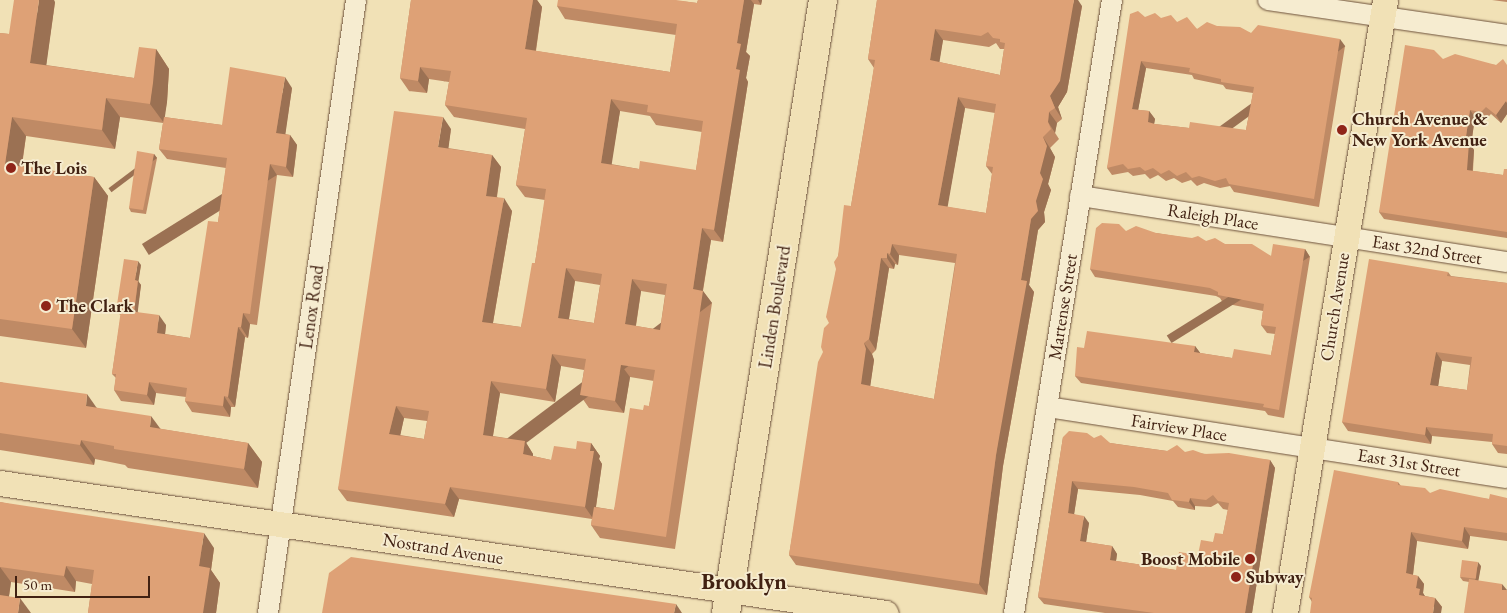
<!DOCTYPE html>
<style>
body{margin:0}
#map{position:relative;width:1507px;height:613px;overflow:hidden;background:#f1e1b6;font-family:"EB Garamond",serif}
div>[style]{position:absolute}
.roads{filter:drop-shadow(0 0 1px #6d513b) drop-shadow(0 0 1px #6d513b)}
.minor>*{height:20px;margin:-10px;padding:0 10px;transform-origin:10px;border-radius:10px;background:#f6ecd0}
.major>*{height:25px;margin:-12.5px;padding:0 12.5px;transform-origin:12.5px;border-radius:12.5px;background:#f1e1b6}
.highway>*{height:28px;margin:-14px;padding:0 14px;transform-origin:14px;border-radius:14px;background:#f1e1b6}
.wall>*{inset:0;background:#bf8a65}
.shaded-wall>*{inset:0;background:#9b7153;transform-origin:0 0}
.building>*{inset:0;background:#dea176;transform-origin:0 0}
.dots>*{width:14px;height:14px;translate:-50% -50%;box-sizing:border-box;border:2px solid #f6ecd0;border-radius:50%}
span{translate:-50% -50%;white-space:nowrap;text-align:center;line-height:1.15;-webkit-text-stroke:4px #f6ecd0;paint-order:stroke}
.poi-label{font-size:18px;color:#412112;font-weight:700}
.left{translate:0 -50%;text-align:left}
.right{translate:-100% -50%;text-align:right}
.street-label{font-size:18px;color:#412112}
.district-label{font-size:22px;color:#412112;font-weight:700}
.scale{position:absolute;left:15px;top:576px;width:135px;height:22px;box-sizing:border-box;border:2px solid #412112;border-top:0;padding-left:6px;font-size:15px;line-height:18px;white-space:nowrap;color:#412112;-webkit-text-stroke:4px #f6ecd0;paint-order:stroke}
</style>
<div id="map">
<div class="roads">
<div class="minor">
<i style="left:1268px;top:0;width:242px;rotate:8.3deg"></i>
<i style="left:1080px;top:196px;width:432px;rotate:8.8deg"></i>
<i style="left:1047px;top:407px;width:465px;rotate:8.8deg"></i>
<i style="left:268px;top:613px;width:619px;rotate:-81.83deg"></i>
<i style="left:1014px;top:613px;width:621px;rotate:-80.92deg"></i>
</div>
<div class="major">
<i style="left:0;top:483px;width:895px;rotate:8.35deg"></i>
<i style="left:1285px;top:613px;width:621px;rotate:-80.73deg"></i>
</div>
<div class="highway">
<i style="left:726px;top:613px;width:621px;rotate:-81.01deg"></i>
</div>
</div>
<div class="wall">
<i style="clip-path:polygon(evenodd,411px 0,537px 0,542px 7px,536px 51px,670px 72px,676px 35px,565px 19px,557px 6px,680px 1px,697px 3px,698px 0,762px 0,761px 5px,754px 4px,746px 52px,750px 56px,746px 78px,748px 82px,723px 242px,711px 240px,703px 291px,712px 303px,675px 549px,600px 538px,591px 525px,592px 519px,459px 499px,454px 517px,347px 501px,338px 489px,451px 129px,448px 148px,492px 155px,501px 167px,497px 197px,512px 211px,493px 323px,521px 327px,535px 263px,545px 200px,525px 197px,516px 185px,525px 129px,454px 117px,445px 105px,449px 82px,429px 79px,427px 93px,409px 91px,400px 78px,411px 0,620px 111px,650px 116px,656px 125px,702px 132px,696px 170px,639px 169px,611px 164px,620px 111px,411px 0,575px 281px,600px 285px,594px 323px,569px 319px,575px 281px,411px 0,641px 291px,665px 295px,660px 330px,636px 326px,641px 291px,411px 0,561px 366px,584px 370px,580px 395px,589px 408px,624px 413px,630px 377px,654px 381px,649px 406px,643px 410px,614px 510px,596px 507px,602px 464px,599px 459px,600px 456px,591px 443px,576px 449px,551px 460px,533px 456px,533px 454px,525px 441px,493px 436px,500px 393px,555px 402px,561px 366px,411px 0,404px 418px,427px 421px,424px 439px,400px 435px,404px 418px)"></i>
<i style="clip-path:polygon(evenodd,877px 0,1082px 6px,1067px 92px,1058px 107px,1062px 119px,1057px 123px,1055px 133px,1059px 139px,1050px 148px,1055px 157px,1048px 184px,1051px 190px,1044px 212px,1045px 222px,1038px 230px,1029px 285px,1034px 292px,1003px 466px,987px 595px,796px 565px,789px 555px,829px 323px,838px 256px,851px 206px,874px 68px,868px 59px,877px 0,943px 40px,989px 47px,996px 43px,1000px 49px,1004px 49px,1000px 75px,939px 62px,943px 40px,877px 0,965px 108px,995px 113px,986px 166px,992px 174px,986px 213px,947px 207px,965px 108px,877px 0,899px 255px,955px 263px,934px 399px,870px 386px,874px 360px,872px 354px,876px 350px,889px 268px,894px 269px,895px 264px,898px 265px,899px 255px)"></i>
<i style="clip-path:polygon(1492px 0,1507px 0,1507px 2px)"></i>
<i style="clip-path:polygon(55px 2px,46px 65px,134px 78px,156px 49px,169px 69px,167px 102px,164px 117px,222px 125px,292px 88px,285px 134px,290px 135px,297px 145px,293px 177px,277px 175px,257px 325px,250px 324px,248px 338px,245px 337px,235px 407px,231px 407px,230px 417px,192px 412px,185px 401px,186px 397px,156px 393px,154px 405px,121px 401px,114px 390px,116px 378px,112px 374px,121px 315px,119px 314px,116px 311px,141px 265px,138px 281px,141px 285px,137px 312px,166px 325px,165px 334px,190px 338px,218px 222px,226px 168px,167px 159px,159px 149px,163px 123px,120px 117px,115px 149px,26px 136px,22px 166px,94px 177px,108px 196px,86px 348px,0 336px,0 33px,9px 34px)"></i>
<i style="clip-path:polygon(evenodd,1145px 17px,1161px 18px,1177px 22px,1197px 29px,1217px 26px,1251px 33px,1345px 46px,1319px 207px,1234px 192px,1230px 186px,1220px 188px,1204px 183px,1197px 186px,1191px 180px,1182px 183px,1174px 178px,1166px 181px,1158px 175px,1150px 179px,1145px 174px,1133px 176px,1128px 172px,1112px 175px,1107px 168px,1145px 17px,1146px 68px,1192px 75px,1194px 79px,1223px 85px,1226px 89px,1253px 93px,1246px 130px,1189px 128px,1154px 124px,1155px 119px,1149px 111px,1138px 110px,1146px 68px)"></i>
<i style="clip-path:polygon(1443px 59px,1496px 65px,1507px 65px,1507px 114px,1501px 123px,1491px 114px,1486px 119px,1475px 117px,1471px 145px,1474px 150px,1473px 171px,1503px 175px,1507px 169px,1507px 238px,1384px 219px,1379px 212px)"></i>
<i style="clip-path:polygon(154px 154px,157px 158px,146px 214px,131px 212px,129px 208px)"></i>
<i style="clip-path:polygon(1126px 231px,1156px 233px,1225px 244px,1271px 256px,1305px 249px,1310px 257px,1284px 418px,1268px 415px,1265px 411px,1081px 383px,1075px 376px,1084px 348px,1195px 346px,1200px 353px,1232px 358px,1271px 355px,1275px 334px,1267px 333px,1261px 325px,1263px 311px,1223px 303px,1220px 298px,1216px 296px,1095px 277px,1090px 269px)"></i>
<i style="clip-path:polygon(evenodd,1448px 272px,1451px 276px,1507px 283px,1507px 454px,1498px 453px,1492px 444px,1492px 442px,1432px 436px,1431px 444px,1348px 431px,1342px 422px,1448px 272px,1442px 361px,1470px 365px,1467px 390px,1438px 386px,1442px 361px)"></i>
<i style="clip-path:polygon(0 382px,97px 408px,161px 429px,248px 443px,262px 462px,258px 488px,128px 468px,125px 465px,95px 459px,94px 465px,0 450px)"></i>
<i style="clip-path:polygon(evenodd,1063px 437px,1094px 438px,1110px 443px,1167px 451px,1185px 452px,1270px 460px,1275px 468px,1252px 613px,1105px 613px,1044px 604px,1038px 597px,1063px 437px,1078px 489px,1140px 495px,1173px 501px,1178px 507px,1195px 510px,1195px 506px,1211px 507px,1218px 503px,1223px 509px,1228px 510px,1223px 534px,1213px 542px,1198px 555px,1176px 570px,1116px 561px,1117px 554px,1112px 546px,1086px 542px,1089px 523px,1074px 514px,1078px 489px)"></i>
<i style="clip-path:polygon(1398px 482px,1401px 486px,1430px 493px,1489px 499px,1507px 498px,1507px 541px,1470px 536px,1468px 549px,1417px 541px,1413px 575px,1418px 576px,1424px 584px,1423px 593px,1425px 596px,1435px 598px,1442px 607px,1312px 602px,1309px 597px)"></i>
<i style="clip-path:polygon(0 502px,214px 548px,211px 570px,220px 583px,216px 613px,88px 613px,92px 584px,76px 581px,75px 592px,11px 582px,9px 596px,0 613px)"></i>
<i style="clip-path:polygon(1481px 566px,1478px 580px,1469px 582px,1463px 581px,1460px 577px)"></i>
</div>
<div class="shaded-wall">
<i style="clip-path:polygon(39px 0,54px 0,55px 2px,44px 82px,30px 63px)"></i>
<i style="clip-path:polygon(533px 0,537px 0,542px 7px,534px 62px,525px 49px)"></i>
<i style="clip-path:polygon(744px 0,751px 0,754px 4px,746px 52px,750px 56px,746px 78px,748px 82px,723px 242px,714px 230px,736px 69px,737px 43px)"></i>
<i style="clip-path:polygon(758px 0,762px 0,761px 5px)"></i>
<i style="clip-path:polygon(1074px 0,1078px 0,1082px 6px,1067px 92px,1058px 107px,1062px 119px,1055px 108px,1050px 96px)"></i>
<i style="clip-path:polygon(935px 29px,943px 40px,938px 71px,930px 60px)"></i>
<i style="left:1340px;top:39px;width:9px;height:162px;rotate:54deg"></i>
<i style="clip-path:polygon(156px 49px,169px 69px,167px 102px,164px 123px,150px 104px)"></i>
<i style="clip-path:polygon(1141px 61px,1146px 68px,1137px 116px,1132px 109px)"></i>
<i style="clip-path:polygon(420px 67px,429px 79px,427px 93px,418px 81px)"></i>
<i style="clip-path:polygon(285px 77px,292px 88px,284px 144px,276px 133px)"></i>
<i style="clip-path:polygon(958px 97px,965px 108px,946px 216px,938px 205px)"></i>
<i style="clip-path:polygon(106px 98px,120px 117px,115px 149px,102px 130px)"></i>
<i style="clip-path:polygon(611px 99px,620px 111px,610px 175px,601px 163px)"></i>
<i style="clip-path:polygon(1506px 101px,1507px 103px,1507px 114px,1501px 123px,1496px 115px)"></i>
<i style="clip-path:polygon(1470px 110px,1475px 117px,1471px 145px,1474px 150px,1472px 177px,1467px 170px,1465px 143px)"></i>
<i style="clip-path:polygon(1149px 111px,1155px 119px,1153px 130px,1148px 122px)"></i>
<i style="clip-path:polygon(1049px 112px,1057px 123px,1055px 133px,1059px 139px,1048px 122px)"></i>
<i style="clip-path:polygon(12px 117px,26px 136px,19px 183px,5px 164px)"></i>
<i style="clip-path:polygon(443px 117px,451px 129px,447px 159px,438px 147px)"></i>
<i style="clip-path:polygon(290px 135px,297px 145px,293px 177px,286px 167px)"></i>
<i style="clip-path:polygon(1043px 137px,1050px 148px,1055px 157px,1048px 184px,1051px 190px,1044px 212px,1045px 222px,1038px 230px,1029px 285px,1034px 292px,1003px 466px,987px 595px,979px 584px,996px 455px,1021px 280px,1031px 219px,1040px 173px)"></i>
<i style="left:154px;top:154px;width:5px;height:57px;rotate:53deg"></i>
<i style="clip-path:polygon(492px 155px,501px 167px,495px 208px,486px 196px)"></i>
<i style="left:270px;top:164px;width:13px;height:151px;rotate:58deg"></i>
<i style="clip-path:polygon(94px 177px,108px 196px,86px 348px,72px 329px)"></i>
<i style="clip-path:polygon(504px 198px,512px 211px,491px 334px,482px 322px)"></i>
<i style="clip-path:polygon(702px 228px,711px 240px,701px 301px,693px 289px)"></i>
<i style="clip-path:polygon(892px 244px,899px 255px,898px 265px,890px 254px)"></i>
<i style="left:1305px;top:249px;width:9px;height:163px;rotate:58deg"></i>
<i style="clip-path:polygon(887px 253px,895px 264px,894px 269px,887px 258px)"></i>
<i style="clip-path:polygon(881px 258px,889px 268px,876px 350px,869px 339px)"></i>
<i style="clip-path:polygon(138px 261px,141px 265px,138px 284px,135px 280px)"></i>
<i style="clip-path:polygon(566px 268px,575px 281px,567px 330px,558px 318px)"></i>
<i style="clip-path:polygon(632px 279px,641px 291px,634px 337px,625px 324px)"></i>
<i style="clip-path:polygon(138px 281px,141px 285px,137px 318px,134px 314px)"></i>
<i style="left:703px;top:291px;width:15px;height:249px;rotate:53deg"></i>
<i style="clip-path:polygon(243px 313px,250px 324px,248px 338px,241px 327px)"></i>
<i style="clip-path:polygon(159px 315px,166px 325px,164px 344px,157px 333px)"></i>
<i style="clip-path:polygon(238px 327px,245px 337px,235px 407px,228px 397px)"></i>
<i style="clip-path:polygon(864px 343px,872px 354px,874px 360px,869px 395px,861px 384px)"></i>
<i style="clip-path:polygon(1195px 346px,1201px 354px,1194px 352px)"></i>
<i style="clip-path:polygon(1436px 352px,1442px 361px,1437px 394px,1430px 385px)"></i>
<i style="clip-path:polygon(552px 354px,561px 366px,555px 402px,546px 389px)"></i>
<i style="clip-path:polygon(621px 365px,630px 377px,624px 413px,615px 401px)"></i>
<i style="clip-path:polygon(491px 381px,500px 393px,491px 447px,483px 435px)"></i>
<i style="clip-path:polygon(149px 382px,156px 393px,154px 405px,147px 395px)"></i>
<i style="clip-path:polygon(87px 394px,101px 414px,86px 406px)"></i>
<i style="clip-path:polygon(224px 396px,231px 407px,230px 417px,223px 406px)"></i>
<i style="clip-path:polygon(396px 406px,404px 418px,398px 446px,389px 434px)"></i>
<i style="clip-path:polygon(151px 416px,165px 435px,150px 427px)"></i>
<i style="clip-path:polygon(1426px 427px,1432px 436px,1431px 444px,1425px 435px)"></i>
<i style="clip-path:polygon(81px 440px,95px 459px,94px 465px,80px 445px)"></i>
<i style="clip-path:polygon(525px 441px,533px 454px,532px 466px,523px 454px)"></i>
<i style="clip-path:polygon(248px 443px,262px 462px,258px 488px,244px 469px)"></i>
<i style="clip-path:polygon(591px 443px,600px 456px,599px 459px,602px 464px,594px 520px,585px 507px,590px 451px)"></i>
<i style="clip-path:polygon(1270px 460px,1275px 468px,1252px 613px,1245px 613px)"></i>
<i style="clip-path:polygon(1072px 481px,1078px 489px,1073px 521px,1068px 513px)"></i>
<i style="clip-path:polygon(450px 487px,459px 499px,454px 517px,445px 504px)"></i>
<i style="clip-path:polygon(1190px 498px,1195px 506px,1195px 510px,1189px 502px)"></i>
<i style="clip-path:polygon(1084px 516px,1089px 523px,1085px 549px,1080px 541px)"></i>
<i style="clip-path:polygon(1464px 527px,1470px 536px,1468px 549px,1462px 541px)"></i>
<i style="clip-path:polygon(1411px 532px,1417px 541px,1412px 582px,1406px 573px)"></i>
<i style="clip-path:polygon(204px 533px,214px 548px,211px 570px,220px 583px,216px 613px,203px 613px,199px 566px)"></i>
<i style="clip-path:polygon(1112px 546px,1117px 554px,1115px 568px,1110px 560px)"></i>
<i style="clip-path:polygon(1478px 562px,1481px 566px,1478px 583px,1475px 579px)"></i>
<i style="clip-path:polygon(66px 566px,76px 581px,75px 592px,64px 576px)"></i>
<i style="clip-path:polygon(0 567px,11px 582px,7px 610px,0 600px)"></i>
<i style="clip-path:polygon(1418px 576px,1424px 584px,1423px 593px,1426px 598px,1419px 595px,1416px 588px)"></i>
<i style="clip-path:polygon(1502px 584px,1507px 590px,1502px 590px)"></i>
<i style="clip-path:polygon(20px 598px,31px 613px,18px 613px)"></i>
<i style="clip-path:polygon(1435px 598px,1442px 607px,1441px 613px,1433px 613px)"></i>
<i style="clip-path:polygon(676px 604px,682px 613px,674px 613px)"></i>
</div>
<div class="building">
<i style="clip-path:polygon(14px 0,39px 0,30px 63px,134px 78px,139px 47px,156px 49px,153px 83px,150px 104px,106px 98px,102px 130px,12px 117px,5px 164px,94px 177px,72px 329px,0 319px,0 33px,9px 34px)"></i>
<i style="clip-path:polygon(evenodd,411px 0,533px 0,525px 49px,670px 72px,677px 24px,557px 6px,558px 0,676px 0,697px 3px,698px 0,744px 0,737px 43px,741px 44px,736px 69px,740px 70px,714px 230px,702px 228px,693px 289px,703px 291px,666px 537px,591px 525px,594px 507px,614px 510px,630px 408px,643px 410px,644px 405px,649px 406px,655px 370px,621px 365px,615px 401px,580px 395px,586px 359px,552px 354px,546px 389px,491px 381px,483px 435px,525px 441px,523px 454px,551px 460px,554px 446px,576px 449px,577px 441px,591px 443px,590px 451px,594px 451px,585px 507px,450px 487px,445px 504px,338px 489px,394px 111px,443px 117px,438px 147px,492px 155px,486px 196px,504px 198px,482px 322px,521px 327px,532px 263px,535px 263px,546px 189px,516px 185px,527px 118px,445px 105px,451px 71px,420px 67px,418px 81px,400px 78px,411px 0,611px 99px,648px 105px,647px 112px,703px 121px,696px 170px,640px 161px,639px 169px,601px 163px,611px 99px,411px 0,566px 268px,602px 274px,594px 323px,558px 318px,566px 268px,411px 0,632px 279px,667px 284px,660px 330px,625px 324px,632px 279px,411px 0,396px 406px,429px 411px,424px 439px,389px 434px,396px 406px)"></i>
<i style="clip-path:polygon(evenodd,877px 0,1074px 0,1060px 81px,1050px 96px,1055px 108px,1049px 112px,1048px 122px,1051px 129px,1043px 137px,1047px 146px,1040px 173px,1043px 179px,1036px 201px,1038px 211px,1031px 219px,1021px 280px,1027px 281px,996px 455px,979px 584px,789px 555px,818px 362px,823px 352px,821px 347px,824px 328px,829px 323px,826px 317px,836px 269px,834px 262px,838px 256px,844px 205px,851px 206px,868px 105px,875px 60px,868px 59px,877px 0,935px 29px,981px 36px,988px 32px,993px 38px,1000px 39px,1000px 42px,1005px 43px,1000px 75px,930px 60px,935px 29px,877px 0,958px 97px,996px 104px,986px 166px,993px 167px,986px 213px,938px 205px,958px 97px,877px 0,892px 244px,957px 254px,934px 399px,861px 384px,866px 349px,864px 343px,869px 339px,881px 258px,887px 258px,887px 253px,890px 254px,892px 244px)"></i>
<i style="clip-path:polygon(evenodd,1138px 11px,1145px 17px,1155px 13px,1161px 18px,1171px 15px,1177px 22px,1187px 17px,1197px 29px,1207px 22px,1217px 26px,1240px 27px,1251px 33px,1258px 25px,1340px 39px,1314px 199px,1229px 184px,1226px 178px,1215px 181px,1199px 176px,1192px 178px,1186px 172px,1177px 176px,1169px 170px,1161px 174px,1153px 168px,1145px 171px,1140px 167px,1128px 169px,1123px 164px,1107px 168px,1130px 14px,1138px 11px,1141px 61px,1190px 68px,1189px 72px,1221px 79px,1221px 82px,1254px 87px,1246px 130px,1190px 122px,1189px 128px,1155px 124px,1148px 122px,1149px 111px,1132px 109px,1141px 61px)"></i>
<i style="clip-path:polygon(1405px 45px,1434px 50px,1443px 59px,1455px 54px,1496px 65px,1503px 59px,1507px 65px,1507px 103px,1506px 101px,1496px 115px,1486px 107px,1481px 112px,1470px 110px,1465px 143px,1469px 143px,1467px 170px,1503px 175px,1504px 169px,1507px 169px,1507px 232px,1379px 212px)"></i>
<i style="clip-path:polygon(230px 67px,285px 77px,276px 133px,290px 135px,286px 167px,270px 164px,250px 314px,243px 313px,241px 327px,238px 327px,228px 397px,224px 396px,223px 406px,185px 401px,187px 388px,149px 382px,147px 395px,114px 390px,116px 374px,112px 374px,121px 310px,159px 315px,157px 333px,190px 338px,208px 221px,218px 222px,227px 158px,159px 149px,164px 117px,222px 125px)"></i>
<i style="clip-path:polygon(137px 151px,154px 154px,143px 210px,129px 208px)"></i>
<i style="clip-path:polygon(1102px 223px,1119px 224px,1126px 231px,1136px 226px,1156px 233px,1192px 238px,1198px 236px,1206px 241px,1215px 238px,1225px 244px,1252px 244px,1271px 256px,1273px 244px,1305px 249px,1279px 410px,1263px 407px,1264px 404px,1075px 376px,1077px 347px,1084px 348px,1087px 331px,1195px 346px,1194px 352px,1232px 358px,1234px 349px,1271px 355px,1276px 327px,1261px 325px,1264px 304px,1218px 295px,1218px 292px,1210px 288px,1090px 269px,1096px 228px)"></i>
<i style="clip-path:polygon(124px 259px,138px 261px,135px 280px,138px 281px,134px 311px,121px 310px,121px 312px,116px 311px)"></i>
<i style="clip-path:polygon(evenodd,1369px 259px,1448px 272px,1447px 276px,1507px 283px,1507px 446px,1492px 444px,1493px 434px,1426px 427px,1425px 435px,1342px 422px,1369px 259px,1436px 352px,1472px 357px,1467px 390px,1430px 385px,1436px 352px)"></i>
<i style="clip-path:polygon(0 382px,87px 394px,86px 406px,151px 416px,150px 427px,248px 443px,244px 469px,114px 449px,114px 446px,81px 440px,80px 445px,0 433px)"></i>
<i style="clip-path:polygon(evenodd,1069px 431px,1087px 433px,1094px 438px,1101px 435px,1110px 443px,1130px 446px,1167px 451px,1177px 445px,1185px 452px,1193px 450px,1204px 454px,1229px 453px,1270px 460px,1245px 613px,1154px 613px,1038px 597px,1063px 437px,1069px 431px,1072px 481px,1134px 487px,1168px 493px,1172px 500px,1189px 502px,1190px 498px,1206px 500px,1213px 495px,1218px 501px,1229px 503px,1223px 534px,1215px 533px,1213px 542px,1201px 540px,1198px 555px,1179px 552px,1176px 570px,1110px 560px,1112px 546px,1080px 541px,1084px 516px,1068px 513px,1072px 481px)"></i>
<i style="clip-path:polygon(1334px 470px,1398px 482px,1398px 485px,1425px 488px,1430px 493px,1440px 489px,1489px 499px,1490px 494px,1507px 498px,1507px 533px,1464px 527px,1462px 541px,1411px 532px,1406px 573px,1418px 576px,1416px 588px,1420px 589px,1419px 595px,1435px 598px,1433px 613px,1310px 613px,1312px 598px,1309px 597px)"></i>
<i style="clip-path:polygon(0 502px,204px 533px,199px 566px,210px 568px,203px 613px,88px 613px,94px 570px,66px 566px,64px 576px,0 567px,0 569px)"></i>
<i style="clip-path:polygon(351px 557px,676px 604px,674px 613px,322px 613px,329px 573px)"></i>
<i style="left:1462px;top:560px;width:16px;height:17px;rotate:7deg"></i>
<i style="clip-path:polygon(1469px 579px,1502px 584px,1502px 590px,1507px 590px,1507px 613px,1464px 613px)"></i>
<i style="clip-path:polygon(0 595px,20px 598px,18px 613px,0 613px)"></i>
</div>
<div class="dots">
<i style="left:1342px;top:130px;background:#8f2418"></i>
<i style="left:11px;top:168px;background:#8f2418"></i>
<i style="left:46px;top:306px;background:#8f2418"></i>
<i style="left:1250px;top:559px;background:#8f2418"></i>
<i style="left:1236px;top:577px;background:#8f2418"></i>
</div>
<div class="poi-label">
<span class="left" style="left:1352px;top:130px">Church Avenue &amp;<br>New York Avenue</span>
<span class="left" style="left:21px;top:168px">The Lois</span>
<span class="left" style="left:56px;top:306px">The Clark</span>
<span class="right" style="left:1240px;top:559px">Boost Mobile</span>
<span class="left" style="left:1246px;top:577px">Subway</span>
</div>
<div class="street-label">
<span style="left:1213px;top:217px;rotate:9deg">Raleigh Place</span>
<span style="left:1427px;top:250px;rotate:9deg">East 32nd Street</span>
<span style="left:312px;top:307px;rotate:-82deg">Lenox Road</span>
<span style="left:775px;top:307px;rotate:-81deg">Linden Boulevard</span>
<span style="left:1063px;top:307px;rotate:-81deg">Martense Street</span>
<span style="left:1335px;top:307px;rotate:-81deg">Church Avenue</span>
<span style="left:1179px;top:428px;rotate:9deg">Fairview Place</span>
<span style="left:1409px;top:463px;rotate:9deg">East 31st Street</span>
<span style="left:443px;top:549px;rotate:9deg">Nostrand Avenue</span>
</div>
<div class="district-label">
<span style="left:744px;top:582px">Brooklyn</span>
</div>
<div class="scale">50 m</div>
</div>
